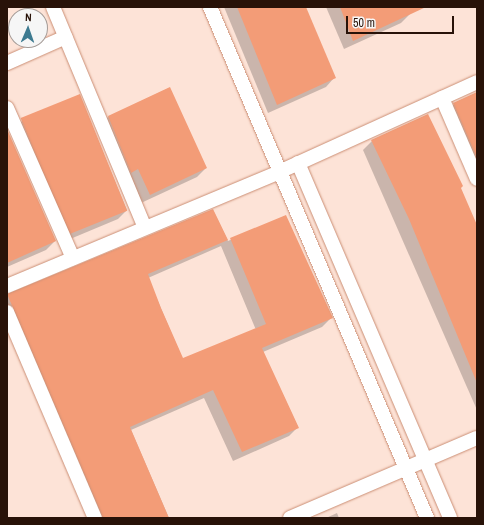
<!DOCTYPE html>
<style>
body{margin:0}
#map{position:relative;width:484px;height:525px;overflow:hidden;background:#fde3d7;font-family:"Archivo Narrow",sans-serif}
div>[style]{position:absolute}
.shadow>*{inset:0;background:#0003}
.building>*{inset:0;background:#f39c77;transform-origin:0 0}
.roads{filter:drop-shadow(0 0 1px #cb8e74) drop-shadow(0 0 1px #cb8e74)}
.street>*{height:14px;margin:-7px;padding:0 7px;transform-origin:7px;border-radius:7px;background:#fff}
span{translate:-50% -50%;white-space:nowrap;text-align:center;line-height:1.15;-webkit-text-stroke:3px #f6f6f6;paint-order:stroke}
.frame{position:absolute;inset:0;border:8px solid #281208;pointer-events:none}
.north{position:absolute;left:8px;top:8px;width:40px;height:40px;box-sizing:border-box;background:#f6f6f6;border:1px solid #a49b97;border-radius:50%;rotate:2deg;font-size:11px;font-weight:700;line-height:16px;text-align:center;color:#281208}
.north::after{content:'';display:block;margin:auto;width:14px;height:18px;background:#3d7a90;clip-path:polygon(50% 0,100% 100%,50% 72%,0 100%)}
.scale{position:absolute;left:346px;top:16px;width:108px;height:18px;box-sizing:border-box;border:2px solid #281208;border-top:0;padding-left:5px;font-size:12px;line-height:14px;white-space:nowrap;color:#281208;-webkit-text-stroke:3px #f6f6f6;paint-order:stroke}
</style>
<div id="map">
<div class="shadow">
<i style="clip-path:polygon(224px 7px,305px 7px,334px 78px,326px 87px,268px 113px)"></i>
<i style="clip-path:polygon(326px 7px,407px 7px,410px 14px,401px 23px,344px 49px)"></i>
<i style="clip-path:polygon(169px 88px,206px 168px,197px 177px,141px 203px,99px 126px,108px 117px)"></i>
<i style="clip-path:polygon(477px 93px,477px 187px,445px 113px,454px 104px)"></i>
<i style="clip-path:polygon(79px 95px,127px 210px,118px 219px,63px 242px,13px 130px,22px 121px)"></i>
<i style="clip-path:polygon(7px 132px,55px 241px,46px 250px,7px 267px)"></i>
<i style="clip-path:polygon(372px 141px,477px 226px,477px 410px,363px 150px)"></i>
<i style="clip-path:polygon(evenodd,213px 210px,228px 241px,285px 216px,331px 318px,322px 327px,263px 352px,298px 427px,289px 436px,233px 461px,204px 398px,131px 430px,169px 518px,92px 518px,7px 323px,7px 296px,213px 210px,221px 246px,256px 330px,183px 360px,148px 278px,221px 246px)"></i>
<i style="clip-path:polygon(337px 513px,339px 518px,326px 518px)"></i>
</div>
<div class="building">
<i style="clip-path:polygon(237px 7px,306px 7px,336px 78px,277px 105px)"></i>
<i style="clip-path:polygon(340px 7px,426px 7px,353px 41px)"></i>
<i style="clip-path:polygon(170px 87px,207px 168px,150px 195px,138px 169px,131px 173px,108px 116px)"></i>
<i style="clip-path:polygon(477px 92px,477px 158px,453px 103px)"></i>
<i style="left:80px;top:94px;width:126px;height:64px;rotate:68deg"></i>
<i style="clip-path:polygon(428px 114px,463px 186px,461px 188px,477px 225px,477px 383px,409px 219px,371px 140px)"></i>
<i style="clip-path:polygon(7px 129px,56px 241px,7px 263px)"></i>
<i style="clip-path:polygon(213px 209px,228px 240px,148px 274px,161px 308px,183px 358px,266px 324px,230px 238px,286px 215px,333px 318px,262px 348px,299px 428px,242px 452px,213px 390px,130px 427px,169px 518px,103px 518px,7px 294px)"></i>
</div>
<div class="roads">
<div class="street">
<i style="left:53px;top:7px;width:239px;rotate:67.4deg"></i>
<i style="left:210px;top:7px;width:555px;rotate:66.99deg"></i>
<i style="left:7px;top:63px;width:64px;rotate:-23.8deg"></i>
<i style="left:442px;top:98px;width:88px;rotate:66.6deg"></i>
<i style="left:7px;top:108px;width:164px;rotate:66.3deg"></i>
<i style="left:298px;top:163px;width:386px;rotate:66.8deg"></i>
<i style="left:7px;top:286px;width:295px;rotate:-22.7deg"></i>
<i style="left:279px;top:172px;width:217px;rotate:-24.4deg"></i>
<i style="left:7px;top:312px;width:224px;rotate:66.9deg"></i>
<i style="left:290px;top:518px;width:203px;rotate:-23.2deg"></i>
</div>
</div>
<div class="frame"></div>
<div class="north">N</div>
<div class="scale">50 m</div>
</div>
